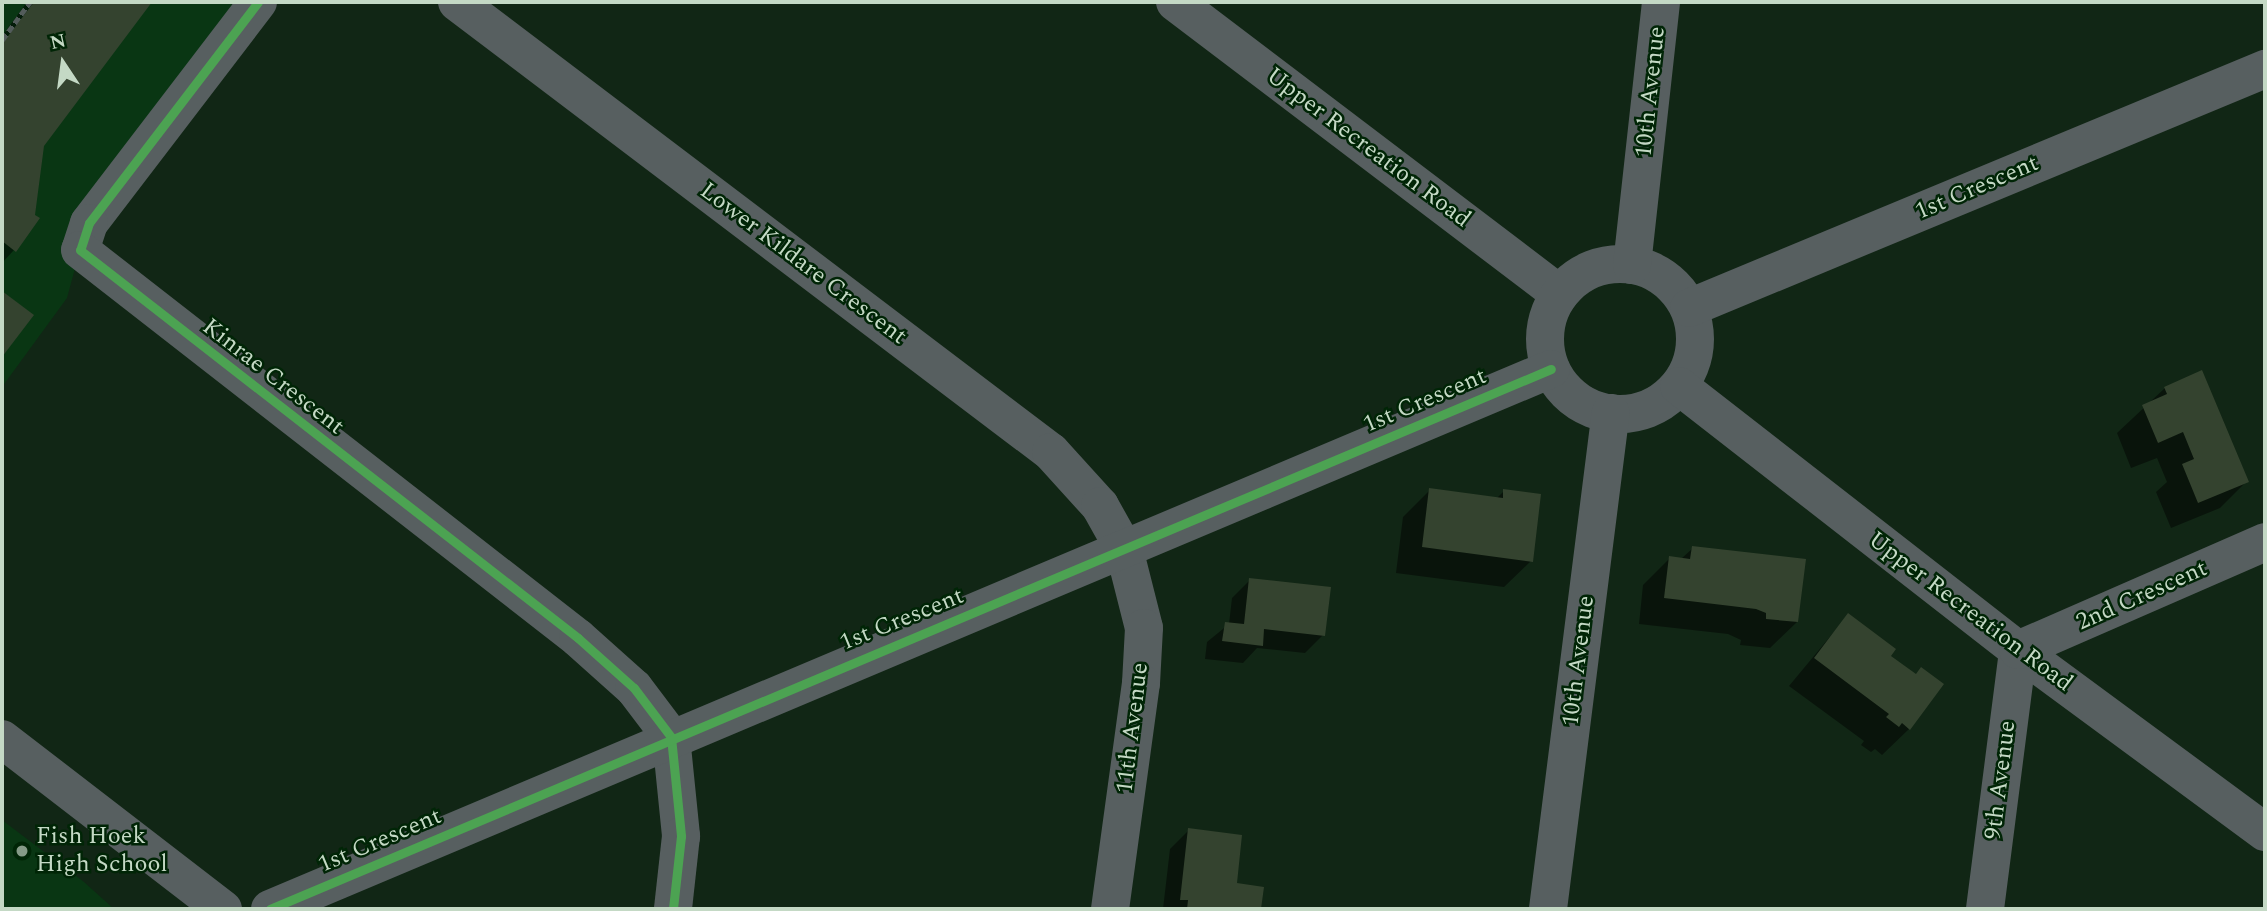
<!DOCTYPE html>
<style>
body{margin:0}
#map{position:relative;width:2267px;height:911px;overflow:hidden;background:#112615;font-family:Spectral,serif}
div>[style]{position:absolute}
.built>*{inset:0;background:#093613}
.shadow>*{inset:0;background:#0007}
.building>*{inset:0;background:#34432f}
.path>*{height:4.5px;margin-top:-2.25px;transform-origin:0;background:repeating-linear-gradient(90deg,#535c5b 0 7px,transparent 0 10.5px)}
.minor>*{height:38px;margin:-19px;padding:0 19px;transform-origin:19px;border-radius:19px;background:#575f60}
.minor>.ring{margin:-19px;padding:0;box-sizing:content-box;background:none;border:38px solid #575f60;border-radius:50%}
.cycleway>*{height:9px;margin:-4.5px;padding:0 4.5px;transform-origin:4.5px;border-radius:4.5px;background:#4ca352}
.dots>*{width:19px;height:19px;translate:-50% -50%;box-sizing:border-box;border:4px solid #002506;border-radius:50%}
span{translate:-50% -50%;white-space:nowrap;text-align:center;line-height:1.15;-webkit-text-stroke:5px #002506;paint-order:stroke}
.street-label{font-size:24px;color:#c4d9c5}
.poi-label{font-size:24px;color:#c4d9c5}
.left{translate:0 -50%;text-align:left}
.frame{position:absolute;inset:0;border:4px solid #c4d9c5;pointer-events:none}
.north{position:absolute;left:28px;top:28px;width:70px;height:70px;-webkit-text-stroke:5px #002506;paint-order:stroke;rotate:347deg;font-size:19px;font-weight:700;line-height:28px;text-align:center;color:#c4d9c5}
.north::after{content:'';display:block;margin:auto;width:24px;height:32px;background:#c4d9c5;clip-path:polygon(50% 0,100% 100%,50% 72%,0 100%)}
</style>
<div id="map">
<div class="built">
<i style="clip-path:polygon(2px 2px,258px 2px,80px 250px,67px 298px,2px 387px)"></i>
<i style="clip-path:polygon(2px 820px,84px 882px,114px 909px,2px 909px)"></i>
</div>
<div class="shadow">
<i style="clip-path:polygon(27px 2px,150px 2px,43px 145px,14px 250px,2px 263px,2px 36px)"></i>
<i style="clip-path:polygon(2165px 388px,2247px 481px,2220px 508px,2171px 528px,2156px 492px,2167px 482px,2157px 458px,2131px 468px,2117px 433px)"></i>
<i style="clip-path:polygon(1430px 490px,1496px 499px,1504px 491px,1531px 561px,1504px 587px,1396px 573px,1403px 517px)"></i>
<i style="clip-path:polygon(1693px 548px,1797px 622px,1770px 648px,1740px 645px,1741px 640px,1728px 634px,1639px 624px,1643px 585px,1670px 558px,1681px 559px)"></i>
<i style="clip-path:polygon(1250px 580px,1323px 635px,1305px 653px,1257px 648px,1243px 663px,1205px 659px,1207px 642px,1229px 624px,1232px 598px)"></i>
<i style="clip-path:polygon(1848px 615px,1888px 656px,1909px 729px,1882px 755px,1875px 749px,1871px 752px,1861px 745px,1864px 741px,1789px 686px)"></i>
<i style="clip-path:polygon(1189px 830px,1235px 885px,1262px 888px,1259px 909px,1163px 909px,1170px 849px)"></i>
</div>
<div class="building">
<i style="clip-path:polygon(34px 2px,152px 2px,44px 146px,35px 215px,40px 218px,16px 252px,2px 241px,2px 44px)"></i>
<i style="clip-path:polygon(2px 291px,34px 315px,2px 357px)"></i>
<i style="clip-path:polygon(2202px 370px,2249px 482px,2198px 503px,2182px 464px,2194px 459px,2183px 432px,2158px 443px,2142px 405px,2167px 394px,2164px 387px)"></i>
<i style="clip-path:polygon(1429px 488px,1503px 498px,1503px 489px,1541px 494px,1533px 562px,1422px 547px)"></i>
<i style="clip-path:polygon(1692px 546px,1806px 559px,1798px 622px,1766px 619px,1766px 613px,1756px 609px,1664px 598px,1669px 556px,1690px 559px)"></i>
<i style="clip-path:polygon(1249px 578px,1331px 587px,1325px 636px,1264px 629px,1263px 646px,1222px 641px,1225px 622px,1244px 624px)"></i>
<i style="clip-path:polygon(1848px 613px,1896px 649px,1891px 656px,1916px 674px,1921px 667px,1944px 684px,1910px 730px,1902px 723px,1899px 727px,1886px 717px,1889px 714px,1814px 658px)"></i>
<i style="clip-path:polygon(1188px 828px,1242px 835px,1237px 883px,1264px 887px,1261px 909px,1187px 909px,1188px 900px,1180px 900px)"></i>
</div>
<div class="path">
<i style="left:2px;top:40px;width:47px;rotate:-53.6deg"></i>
</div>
<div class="minor">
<i style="left:258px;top:2px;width:278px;rotate:127.4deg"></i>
<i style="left:89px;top:223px;width:28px;rotate:108deg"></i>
<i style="left:80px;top:250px;width:631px;rotate:37.92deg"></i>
<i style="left:578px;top:638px;width:75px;rotate:41.8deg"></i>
<i style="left:634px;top:688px;width:61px;rotate:52.9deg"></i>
<i style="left:671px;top:737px;width:100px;rotate:84.2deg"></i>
<i style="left:681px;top:836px;width:73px;rotate:96.3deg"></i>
<i style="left:457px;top:2px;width:745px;rotate:37.15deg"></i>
<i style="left:1051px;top:452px;width:73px;rotate:47.8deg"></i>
<i style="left:1100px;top:506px;width:49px;rotate:60.8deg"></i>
<i style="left:1124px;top:549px;width:81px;rotate:75.8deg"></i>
<i style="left:1144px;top:628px;width:55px;rotate:93.1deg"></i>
<i style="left:1141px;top:683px;width:228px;rotate:97.8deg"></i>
<i style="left:1175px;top:2px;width:483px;rotate:37.2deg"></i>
<i class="ring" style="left:1545px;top:264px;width:112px;height:112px"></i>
<i style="left:1632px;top:265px;width:265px;rotate:-83.7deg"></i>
<i style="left:1689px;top:308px;width:624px;rotate:-22.54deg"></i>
<i style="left:1679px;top:386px;width:430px;rotate:37.9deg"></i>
<i style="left:2018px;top:650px;width:307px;rotate:36.4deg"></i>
<i style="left:2px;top:739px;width:279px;rotate:37.6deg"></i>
<i style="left:270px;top:909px;width:1390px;rotate:-22.86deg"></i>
<i style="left:1548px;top:909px;width:500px;rotate:-82.8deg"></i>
<i style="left:1985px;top:909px;width:261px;rotate:-82.7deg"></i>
<i style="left:2018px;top:650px;width:270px;rotate:-23.6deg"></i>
</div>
<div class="cycleway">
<i style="left:258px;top:2px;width:278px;rotate:127.4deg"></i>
<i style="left:89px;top:223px;width:28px;rotate:108deg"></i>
<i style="left:80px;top:250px;width:631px;rotate:37.92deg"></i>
<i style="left:578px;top:638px;width:75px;rotate:41.8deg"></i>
<i style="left:634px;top:688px;width:61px;rotate:52.9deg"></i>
<i style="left:671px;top:737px;width:100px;rotate:84.2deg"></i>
<i style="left:681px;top:836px;width:73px;rotate:96.3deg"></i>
<i style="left:270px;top:909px;width:1390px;rotate:-22.86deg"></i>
</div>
<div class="dots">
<i style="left:22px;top:851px;background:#859a87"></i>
</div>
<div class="street-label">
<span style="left:1651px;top:92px;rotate:-84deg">10th Avenue</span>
<span style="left:1368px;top:148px;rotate:37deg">Upper Recreation Road</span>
<span style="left:1977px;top:188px;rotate:-23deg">1st Crescent</span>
<span style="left:803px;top:264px;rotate:37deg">Lower Kildare Crescent</span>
<span style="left:273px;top:377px;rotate:38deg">Kinrae Crescent</span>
<span style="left:1425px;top:401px;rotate:-23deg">1st Crescent</span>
<span style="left:2142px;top:596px;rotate:-24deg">2nd Crescent</span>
<span style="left:1970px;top:612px;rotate:37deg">Upper Recreation Road</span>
<span style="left:902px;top:620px;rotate:-22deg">1st Crescent</span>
<span style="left:1579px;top:661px;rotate:-83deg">10th Avenue</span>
<span style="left:1133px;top:728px;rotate:-83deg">11th Avenue</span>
<span style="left:2001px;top:780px;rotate:-83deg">9th Avenue</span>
<span style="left:380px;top:841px;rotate:-23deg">1st Crescent</span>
</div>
<div class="poi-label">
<span class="left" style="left:36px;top:851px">Fish Hoek<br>High School</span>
</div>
<div class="frame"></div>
<div class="north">N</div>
</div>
